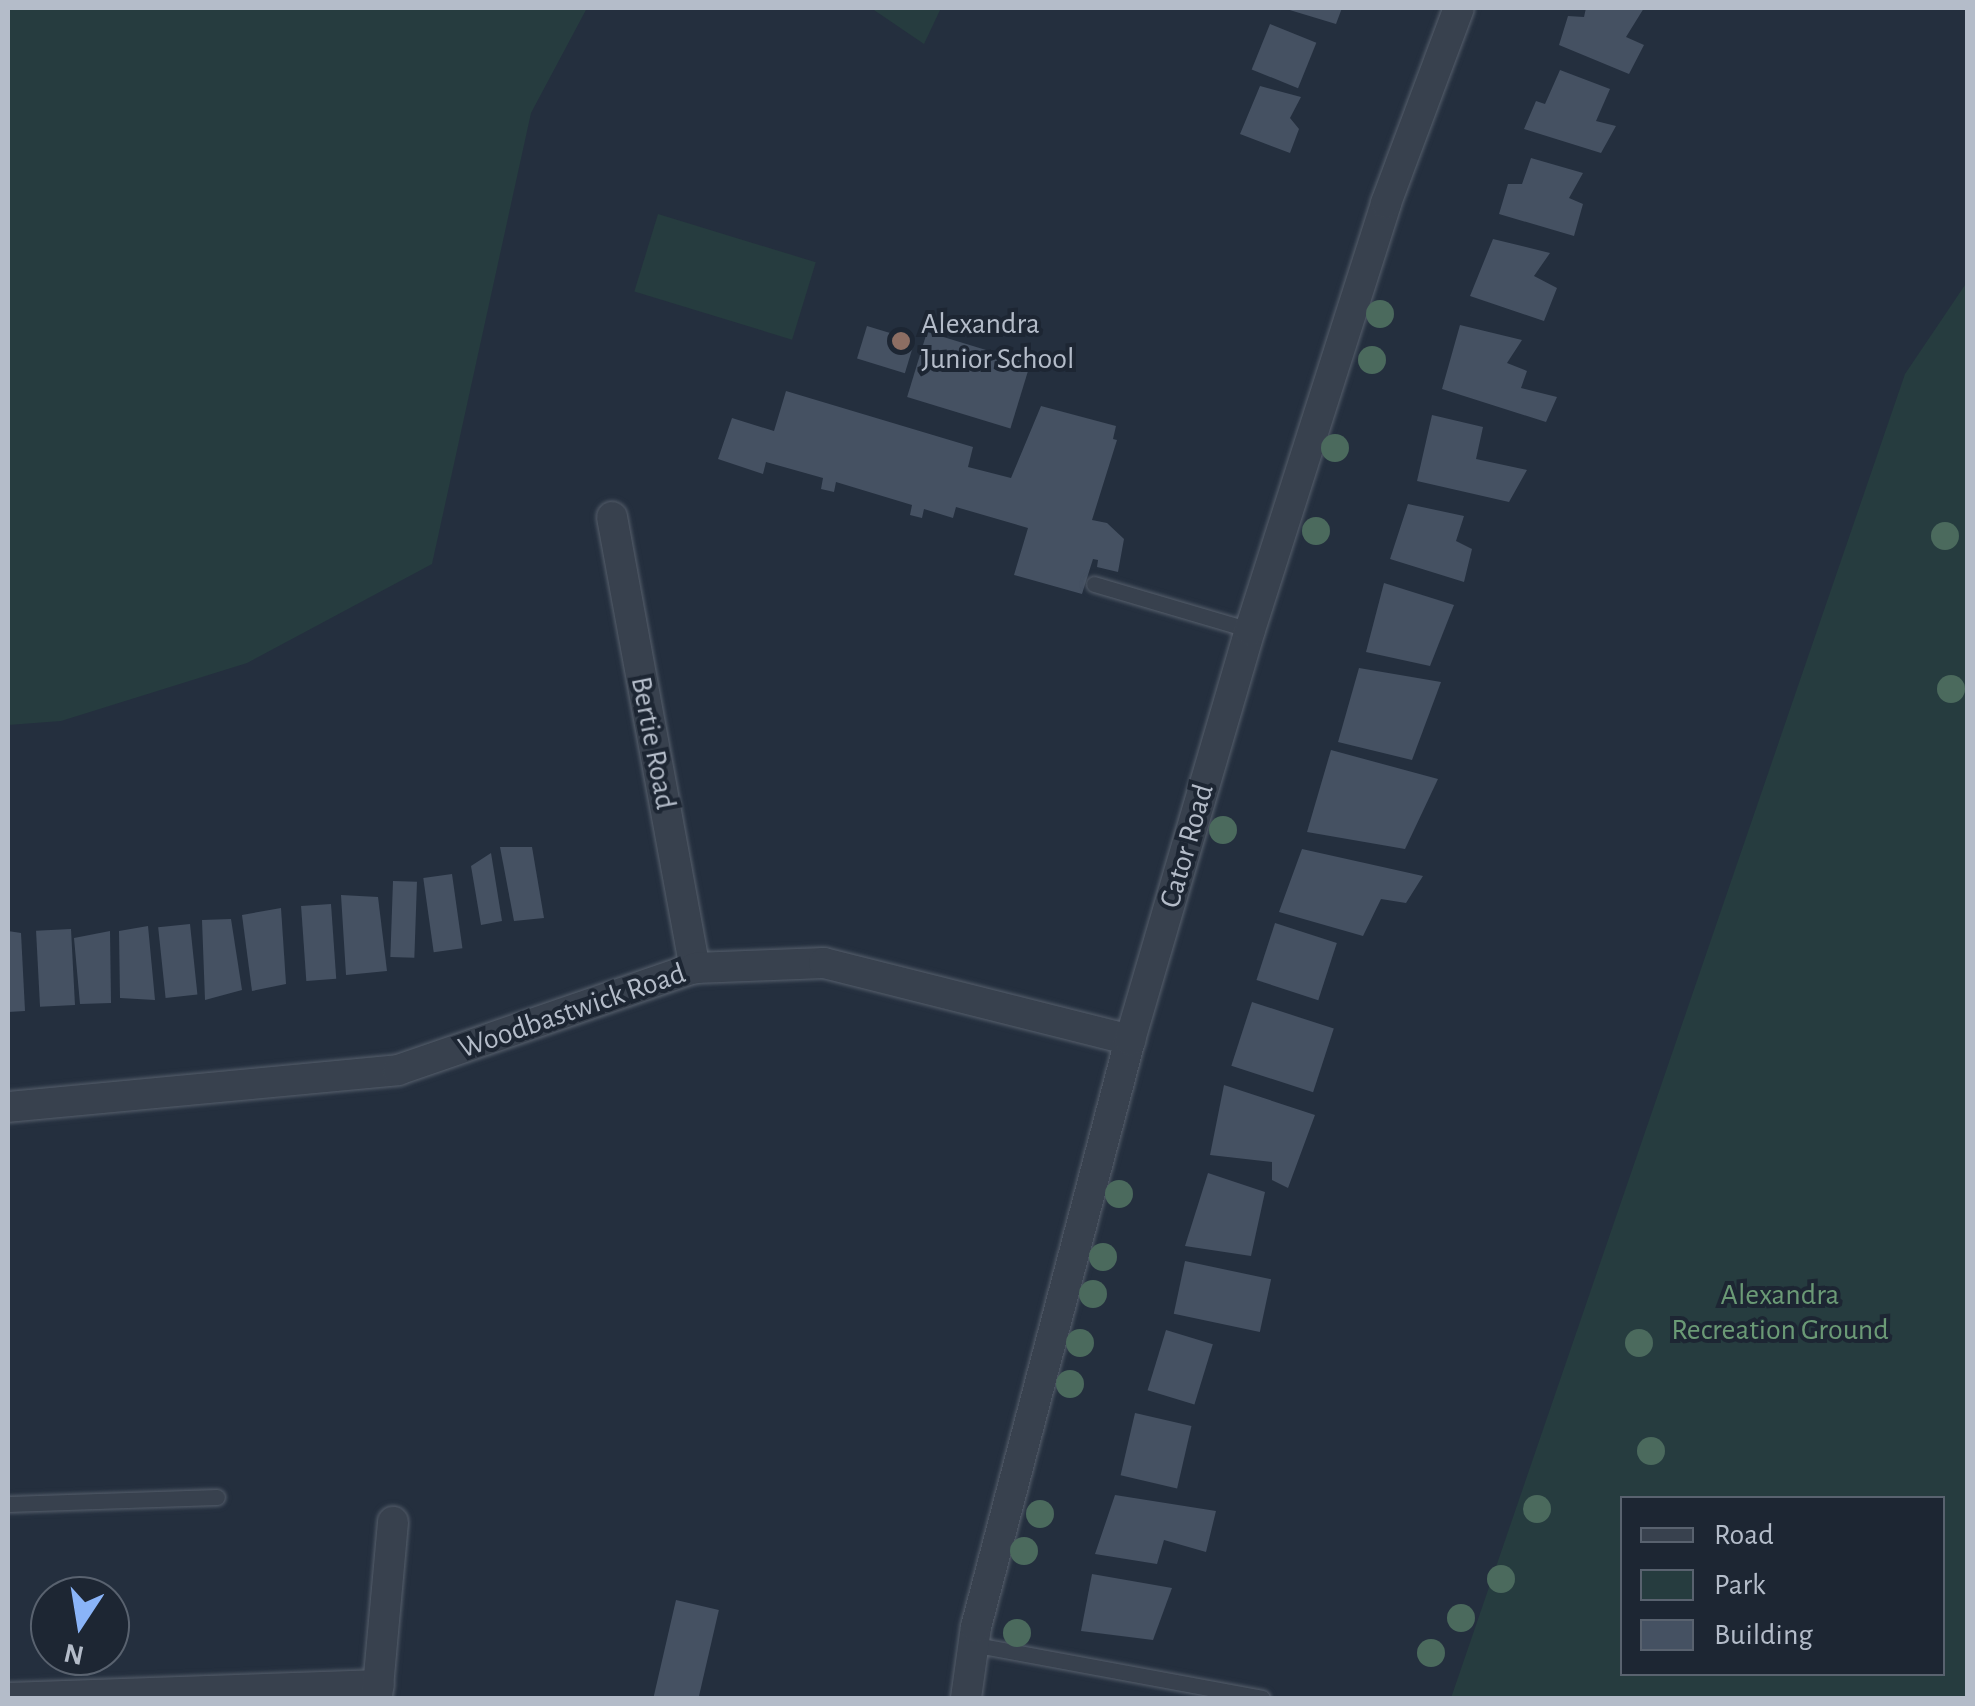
<!DOCTYPE html>
<style>
body{margin:0}
#map{position:relative;width:1975px;height:1706px;overflow:hidden;background:#242f3e;font-family:"Alegreya Sans",sans-serif}
div>[style]{position:absolute}
.green>*{inset:0;background:#263c3f;transform-origin:0 0}
.building>*{inset:0;background:#455162;transform-origin:0 0}
.roads{filter:drop-shadow(0 0 2px #565f6c) drop-shadow(0 0 2px #565f6c)}
.service>*{height:15px;margin:-7.5px;padding:0 7.5px;transform-origin:7.5px;border-radius:7.5px;background:#38414e}
.minor>*{height:30px;margin:-15px;padding:0 15px;transform-origin:15px;border-radius:15px;background:#38414e}
.trees>*{width:28px;height:28px;margin:-14px;border-radius:50%;background:#4b6a5d}
.dots>*{width:28px;height:28px;translate:-50% -50%;box-sizing:border-box;border:5px solid #1d2633;border-radius:50%}
span{translate:-50% -50%;white-space:nowrap;text-align:center;line-height:1.15;-webkit-text-stroke:8px #1d2633;paint-order:stroke}
.poi-label{font-size:30px;color:#b4bcc9}
.left{translate:0 -50%;text-align:left}
.street-label{font-size:30px;color:#b4bcc9}
.park-label{font-size:30px;color:#6b9a76}
.frame{position:absolute;inset:0;border:10px solid #b4bcc9;pointer-events:none}
.legend{position:absolute;left:1620px;top:1496px;width:325px;height:180px;box-sizing:border-box;background:#1d2633;border:2px solid #59626f;margin:0;padding:12px 18px;list-style:none;font-size:30px;color:#b4bcc9}
.legend li{display:flex;align-items:center;gap:20px;height:50px}
.legend b{width:50px;border:2px solid #59626f}
.north{position:absolute;left:30px;top:1576px;width:100px;height:100px;box-sizing:border-box;background:#1d2633;border:2px solid #59626f;border-radius:50%;rotate:192deg;font-size:28px;font-weight:700;line-height:40px;text-align:center;color:#b4bcc9}
.north::after{content:'';display:block;margin:auto;width:35px;height:45px;background:#8ab4f8;clip-path:polygon(50% 0,100% 100%,50% 72%,0 100%)}
</style>
<div id="map">
<div class="green">
<i style="clip-path:polygon(8px 8px,587px 8px,531px 113px,432px 564px,247px 663px,61px 721px,8px 725px)"></i>
<i style="clip-path:polygon(871px 8px,941px 8px,924px 44px)"></i>
<i style="left:658px;top:214px;width:165px;height:81px;rotate:17deg"></i>
<i style="clip-path:polygon(evenodd,1967px 282px,1967px 1698px,1451px 1698px,1905px 374px,1967px 282px,1942px 1498px,1942px 1674px,1622px 1674px,1622px 1498px,1942px 1498px)"></i>
</div>
<div class="building">
<i style="clip-path:polygon(1283px 8px,1342px 8px,1336px 24px)"></i>
<i style="clip-path:polygon(1586px 8px,1644px 8px,1626px 37px,1644px 45px,1629px 74px,1559px 45px,1568px 16px,1584px 17px)"></i>
<i style="left:1270px;top:24px;width:50px;height:49px;rotate:22deg"></i>
<i style="clip-path:polygon(1560px 70px,1610px 89px,1596px 121px,1616px 126px,1601px 153px,1524px 129px,1536px 101px,1545px 104px)"></i>
<i style="clip-path:polygon(1260px 86px,1301px 97px,1290px 118px,1299px 129px,1290px 153px,1240px 134px)"></i>
<i style="clip-path:polygon(1531px 158px,1583px 173px,1569px 198px,1583px 204px,1574px 236px,1499px 214px,1508px 184px,1522px 184px)"></i>
<i style="clip-path:polygon(1493px 239px,1550px 253px,1534px 276px,1557px 288px,1544px 321px,1470px 296px)"></i>
<i style="clip-path:polygon(1460px 325px,1522px 340px,1507px 363px,1527px 371px,1521px 388px,1557px 397px,1546px 422px,1442px 389px)"></i>
<i style="left:867px;top:326px;width:50px;height:34px;rotate:17deg"></i>
<i style="left:927px;top:332px;width:108px;height:68px;rotate:17deg"></i>
<i style="clip-path:polygon(786px 391px,973px 447px,968px 467px,1011px 478px,1041px 406px,1116px 426px,1113px 439px,1117px 440px,1092px 520px,1107px 523px,1124px 539px,1118px 572px,1097px 567px,1098px 560px,1093px 559px,1082px 594px,1014px 575px,1028px 528px,956px 507px,953px 518px,924px 509px,922px 518px,910px 515px,912px 505px,836px 482px,834px 492px,821px 489px,823px 478px,766px 462px,763px 474px,718px 459px,732px 418px,774px 431px)"></i>
<i style="clip-path:polygon(1432px 415px,1483px 427px,1476px 459px,1527px 470px,1509px 502px,1417px 481px)"></i>
<i style="clip-path:polygon(1408px 504px,1464px 516px,1456px 541px,1472px 549px,1464px 582px,1390px 559px)"></i>
<i style="clip-path:polygon(1384px 583px,1454px 605px,1430px 666px,1366px 652px)"></i>
<i style="clip-path:polygon(1359px 668px,1441px 682px,1412px 760px,1338px 742px)"></i>
<i style="clip-path:polygon(1331px 750px,1438px 779px,1405px 849px,1307px 832px)"></i>
<i style="clip-path:polygon(500px 847px,532px 847px,544px 918px,514px 921px)"></i>
<i style="clip-path:polygon(1302px 849px,1423px 876px,1406px 903px,1381px 899px,1363px 936px,1279px 912px)"></i>
<i style="clip-path:polygon(491px 853px,502px 921px,481px 925px,471px 866px)"></i>
<i style="left:452px;top:874px;width:75px;height:29px;rotate:82deg"></i>
<i style="left:393px;top:881px;width:24px;height:76px;rotate:2deg"></i>
<i style="clip-path:polygon(341px 895px,378px 897px,387px 971px,346px 975px)"></i>
<i style="left:331px;top:904px;width:75px;height:30px;rotate:86deg"></i>
<i style="clip-path:polygon(281px 908px,286px 984px,252px 991px,242px 915px)"></i>
<i style="clip-path:polygon(231px 919px,242px 990px,205px 1000px,202px 920px)"></i>
<i style="left:1275px;top:923px;width:65px;height:60px;rotate:18deg"></i>
<i style="left:190px;top:924px;width:71px;height:32px;rotate:84deg"></i>
<i style="clip-path:polygon(148px 926px,155px 1000px,120px 998px,119px 931px)"></i>
<i style="left:71px;top:929px;width:76px;height:35px;rotate:87deg"></i>
<i style="clip-path:polygon(8px 931px,21px 933px,25px 1011px,8px 1012px)"></i>
<i style="clip-path:polygon(110px 931px,111px 1003px,80px 1004px,74px 938px)"></i>
<i style="left:1252px;top:1002px;width:86px;height:67px;rotate:18deg"></i>
<i style="clip-path:polygon(1224px 1085px,1315px 1115px,1288px 1188px,1272px 1180px,1272px 1162px,1210px 1155px)"></i>
<i style="clip-path:polygon(1208px 1173px,1265px 1192px,1251px 1256px,1185px 1246px)"></i>
<i style="left:1185px;top:1261px;width:88px;height:54px;rotate:12deg"></i>
<i style="left:1166px;top:1330px;width:49px;height:63px;rotate:17deg"></i>
<i style="left:1135px;top:1413px;width:58px;height:64px;rotate:13deg"></i>
<i style="clip-path:polygon(1115px 1495px,1216px 1511px,1206px 1552px,1164px 1540px,1157px 1564px,1095px 1554px)"></i>
<i style="clip-path:polygon(1092px 1574px,1172px 1588px,1153px 1640px,1081px 1631px)"></i>
<i style="left:676px;top:1600px;width:44px;height:100px;rotate:13deg"></i>
</div>
<div class="roads">
<div class="service">
<i style="left:1094px;top:584px;width:163px;rotate:16.4deg"></i>
<i style="left:8px;top:1504px;width:209px;rotate:-1.9deg"></i>
<i style="left:971px;top:1644px;width:296px;rotate:10.5deg"></i>
</div>
<div class="minor">
<i style="left:612px;top:517px;width:459px;rotate:79.6deg"></i>
<i style="left:8px;top:1107px;width:392px;rotate:-5.4deg"></i>
<i style="left:398px;top:1070px;width:314px;rotate:-19deg"></i>
<i style="left:695px;top:968px;width:129px;rotate:-2.2deg"></i>
<i style="left:824px;top:963px;width:316px;rotate:14.1deg"></i>
<i style="left:8px;top:1698px;width:371px;rotate:-2deg"></i>
<i style="left:377px;top:1698px;width:177px;rotate:-84.8deg"></i>
<i style="left:966px;top:1698px;width:72px;rotate:-82deg"></i>
<i style="left:976px;top:1627px;width:607px;rotate:-75.3deg"></i>
<i style="left:1130px;top:1040px;width:427px;rotate:-73.7deg"></i>
<i style="left:1250px;top:630px;width:448px;rotate:-72.3deg"></i>
<i style="left:1386px;top:203px;width:208px;rotate:-69.5deg"></i>
</div>
</div>
<div class="trees">
<i style="left:1380px;top:314px"></i>
<i style="left:1372px;top:360px"></i>
<i style="left:1335px;top:448px"></i>
<i style="left:1316px;top:531px"></i>
<i style="left:1945px;top:536px"></i>
<i style="left:1951px;top:689px"></i>
<i style="left:1223px;top:830px"></i>
<i style="left:1119px;top:1194px"></i>
<i style="left:1103px;top:1257px"></i>
<i style="left:1093px;top:1294px"></i>
<i style="left:1080px;top:1343px"></i>
<i style="left:1639px;top:1343px"></i>
<i style="left:1070px;top:1384px"></i>
<i style="left:1651px;top:1451px"></i>
<i style="left:1537px;top:1509px"></i>
<i style="left:1040px;top:1514px"></i>
<i style="left:1024px;top:1551px"></i>
<i style="left:1501px;top:1579px"></i>
<i style="left:1461px;top:1618px"></i>
<i style="left:1017px;top:1633px"></i>
<i style="left:1431px;top:1653px"></i>
</div>
<div class="dots">
<i style="left:901px;top:341px;background:#8d6e63"></i>
</div>
<div class="poi-label">
<span class="left" style="left:921px;top:341px">Alexandra<br>Junior School</span>
</div>
<div class="street-label">
<span style="left:653px;top:743px;rotate:79deg">Bertie Road</span>
<span style="left:1187px;top:846px;rotate:-74deg">Cator Road</span>
<span style="left:572px;top:1011px;rotate:-19deg">Woodbastwick Road</span>
</div>
<div class="park-label">
<span style="left:1780px;top:1312px">Alexandra<br>Recreation Ground</span>
</div>
<div class="frame"></div>
<ul class="legend">
<li><b style="height:12px;background:#38414e"></b>Road</li>
<li><b style="height:28px;background:#263c3f"></b>Park</li>
<li><b style="height:28px;background:#455162"></b>Building</li>
</ul>
<div class="north">N</div>
</div>
